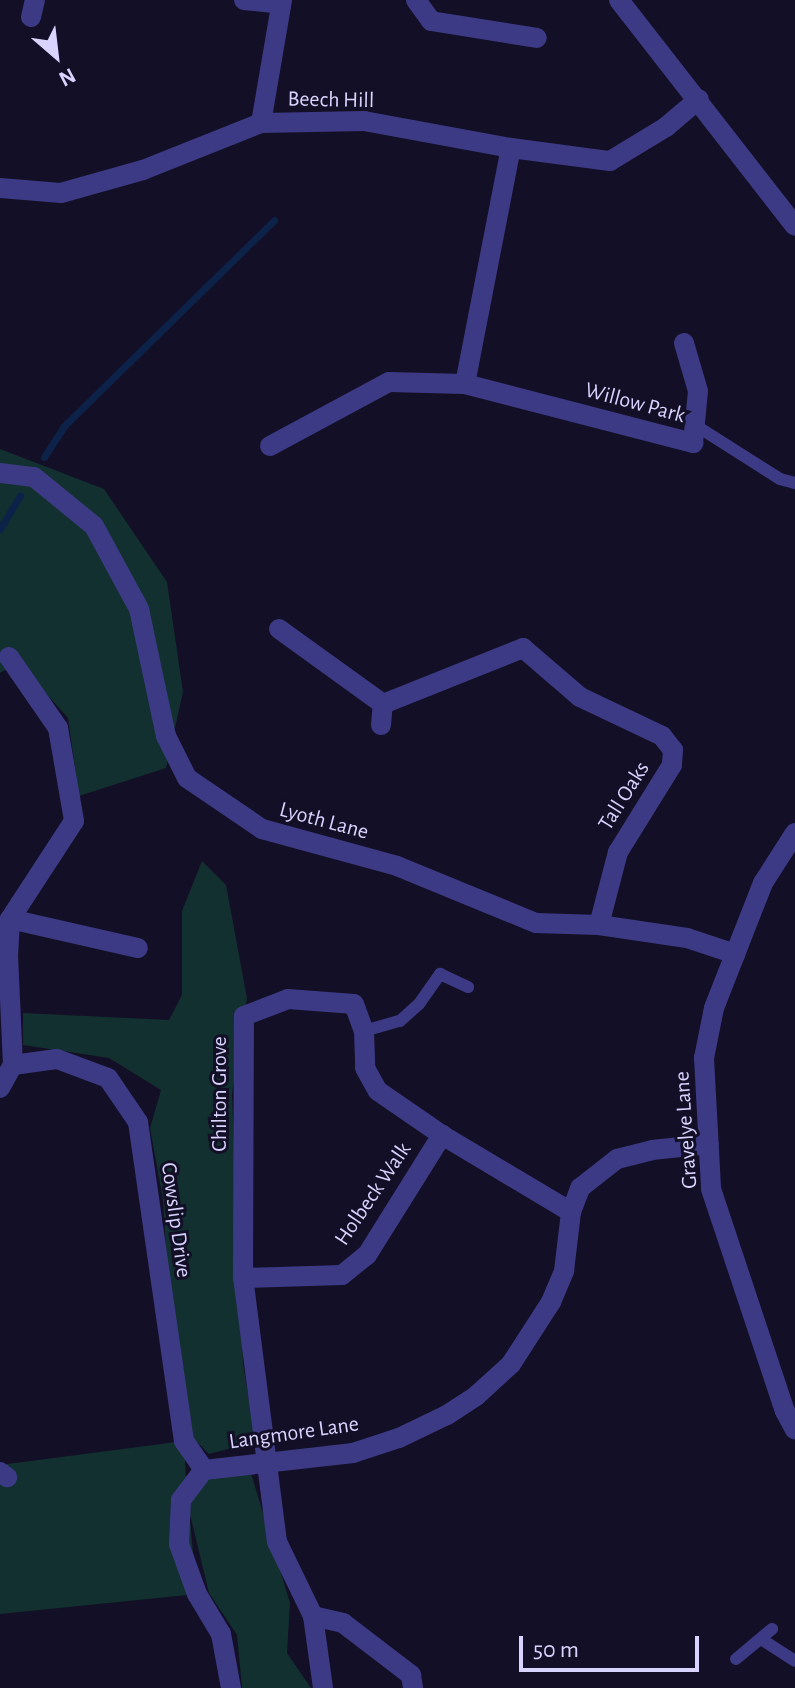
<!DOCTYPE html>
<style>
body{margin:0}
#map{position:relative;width:795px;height:1688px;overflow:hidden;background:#130f26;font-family:"Alegreya Sans",sans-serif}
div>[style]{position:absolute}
.green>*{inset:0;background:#12302f}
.stream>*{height:7px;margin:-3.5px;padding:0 3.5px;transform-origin:3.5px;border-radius:3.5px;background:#0c2248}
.service>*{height:12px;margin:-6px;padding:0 6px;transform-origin:6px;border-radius:6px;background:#3d3a85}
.minor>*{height:20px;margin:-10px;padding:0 10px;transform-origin:10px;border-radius:10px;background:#3d3a85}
.tertiary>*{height:20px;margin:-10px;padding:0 10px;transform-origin:10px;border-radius:10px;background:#3d3a85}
span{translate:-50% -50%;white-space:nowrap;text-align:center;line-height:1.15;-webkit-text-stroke:6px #130f26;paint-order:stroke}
.street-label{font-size:22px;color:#d9d4ff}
.north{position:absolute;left:16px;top:16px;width:80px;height:80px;-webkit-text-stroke:6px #130f26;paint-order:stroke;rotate:152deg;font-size:22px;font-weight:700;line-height:32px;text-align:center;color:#d9d4ff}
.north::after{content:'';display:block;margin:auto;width:28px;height:36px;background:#d9d4ff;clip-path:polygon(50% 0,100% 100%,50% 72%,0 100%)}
.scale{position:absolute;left:519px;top:1636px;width:180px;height:36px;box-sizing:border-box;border:4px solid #d9d4ff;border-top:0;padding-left:10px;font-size:24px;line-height:28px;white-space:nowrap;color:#d9d4ff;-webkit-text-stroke:6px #130f26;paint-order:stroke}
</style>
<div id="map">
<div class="green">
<i style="clip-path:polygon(0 449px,104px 489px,167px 582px,183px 692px,166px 768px,79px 796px,68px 718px,18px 662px,0 673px)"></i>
<i style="clip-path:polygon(202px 861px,226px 885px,247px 998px,232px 1094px,243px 1363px,254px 1432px,247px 1444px,209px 1454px,190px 1435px,170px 1318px,163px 1200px,150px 1128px,161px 1090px,109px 1058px,23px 1045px,23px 1013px,169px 1020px,182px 995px,182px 911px)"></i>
<i style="clip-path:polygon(184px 1441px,187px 1500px,205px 1478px,251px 1473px,290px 1603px,287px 1653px,311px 1688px,242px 1688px,237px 1635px,209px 1593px,189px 1510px,197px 1594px,0 1614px,0 1465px)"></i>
</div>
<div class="stream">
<i style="left:44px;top:457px;width:37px;rotate:-57deg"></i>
<i style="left:64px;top:426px;width:294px;rotate:-44.4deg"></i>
<i style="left:0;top:529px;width:39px;rotate:-59deg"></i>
</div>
<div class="service">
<i style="left:695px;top:425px;width:101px;rotate:32.4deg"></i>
<i style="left:780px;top:479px;width:16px;rotate:15deg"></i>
<i style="left:364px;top:1031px;width:37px;rotate:-16deg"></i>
<i style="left:400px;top:1021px;width:25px;rotate:-42deg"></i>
<i style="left:419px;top:1004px;width:37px;rotate:-55deg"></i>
<i style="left:440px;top:974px;width:31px;rotate:25deg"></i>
<i style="left:761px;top:1639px;width:40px;rotate:32.9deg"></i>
<i style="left:736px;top:1659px;width:47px;rotate:-39.8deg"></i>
</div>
<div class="minor">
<i style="left:244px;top:0;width:37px;rotate:6deg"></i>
<i style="left:416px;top:0;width:26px;rotate:54deg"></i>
<i style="left:431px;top:21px;width:107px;rotate:9.1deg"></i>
<i style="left:31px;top:17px;width:17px;rotate:-77deg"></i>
<i style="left:261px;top:123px;width:125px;rotate:-80.3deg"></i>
<i style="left:0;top:188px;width:61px;rotate:4.7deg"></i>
<i style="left:61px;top:193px;width:85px;rotate:-15.7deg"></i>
<i style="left:143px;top:170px;width:127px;rotate:-21.7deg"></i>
<i style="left:261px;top:123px;width:103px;rotate:-1.1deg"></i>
<i style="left:364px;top:121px;width:149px;rotate:10.4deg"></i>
<i style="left:511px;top:148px;width:100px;rotate:7.5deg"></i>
<i style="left:610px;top:161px;width:66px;rotate:-31.3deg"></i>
<i style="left:666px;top:127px;width:43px;rotate:-40.3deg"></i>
<i style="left:465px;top:384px;width:240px;rotate:-79deg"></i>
<i style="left:270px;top:446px;width:135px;rotate:-28.3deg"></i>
<i style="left:389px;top:382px;width:76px;rotate:1.5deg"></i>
<i style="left:465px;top:384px;width:236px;rotate:14.5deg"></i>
<i style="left:693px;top:443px;width:52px;rotate:-84.5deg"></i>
<i style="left:698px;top:391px;width:50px;rotate:-106.3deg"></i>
<i style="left:279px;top:629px;width:128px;rotate:35.8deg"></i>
<i style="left:383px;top:704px;width:151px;rotate:-21.8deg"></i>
<i style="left:523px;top:648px;width:75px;rotate:40.7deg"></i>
<i style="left:580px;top:697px;width:91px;rotate:25.4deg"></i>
<i style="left:662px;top:736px;width:18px;rotate:52deg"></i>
<i style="left:673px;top:750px;width:15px;rotate:94deg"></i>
<i style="left:672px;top:765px;width:102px;rotate:121.8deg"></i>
<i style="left:618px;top:852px;width:75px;rotate:104.6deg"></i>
<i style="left:9px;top:657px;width:86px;rotate:55.4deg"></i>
<i style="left:58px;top:728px;width:94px;rotate:80.2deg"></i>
<i style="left:74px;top:821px;width:117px;rotate:123.1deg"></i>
<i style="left:10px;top:919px;width:36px;rotate:93deg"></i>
<i style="left:8px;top:955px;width:110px;rotate:87.4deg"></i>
<i style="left:381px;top:725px;width:21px;rotate:-85deg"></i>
<i style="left:10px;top:919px;width:131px;rotate:12.8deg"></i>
<i style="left:13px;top:1065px;width:44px;rotate:-7.8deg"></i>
<i style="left:57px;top:1059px;width:54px;rotate:20.4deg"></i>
<i style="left:108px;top:1078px;width:53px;rotate:55.7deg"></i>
<i style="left:138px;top:1122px;width:322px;rotate:81.8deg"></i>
<i style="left:184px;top:1441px;width:35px;rotate:55deg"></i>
<i style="left:0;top:1088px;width:26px;rotate:-61deg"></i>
<i style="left:243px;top:1278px;width:99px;rotate:-1.7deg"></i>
<i style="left:342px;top:1275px;width:32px;rotate:-39deg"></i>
<i style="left:367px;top:1255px;width:142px;rotate:-58deg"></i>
<i style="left:0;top:1472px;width:9px;rotate:36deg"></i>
<i style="left:313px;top:1616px;width:31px;rotate:13deg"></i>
<i style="left:343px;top:1623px;width:86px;rotate:37.4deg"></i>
<i style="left:411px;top:1675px;width:13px;rotate:81deg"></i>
<i style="left:231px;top:1688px;width:55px;rotate:-100.5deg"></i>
<i style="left:221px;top:1634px;width:47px;rotate:-121deg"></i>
<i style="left:197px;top:1594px;width:53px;rotate:-109.8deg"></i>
<i style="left:179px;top:1544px;width:44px;rotate:-87.4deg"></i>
<i style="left:181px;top:1500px;width:38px;rotate:-53deg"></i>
<i style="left:204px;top:1470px;width:150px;rotate:-6.5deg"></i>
<i style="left:353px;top:1453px;width:48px;rotate:-18.1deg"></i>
<i style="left:399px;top:1438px;width:53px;rotate:-25.6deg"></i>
<i style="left:447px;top:1415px;width:35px;rotate:-33deg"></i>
<i style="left:476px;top:1396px;width:47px;rotate:-42.4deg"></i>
<i style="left:511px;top:1364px;width:74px;rotate:-57.2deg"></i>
<i style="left:551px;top:1302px;width:34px;rotate:-67deg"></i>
<i style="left:564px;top:1271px;width:59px;rotate:-83.2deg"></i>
<i style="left:571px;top:1212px;width:26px;rotate:-69deg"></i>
<i style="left:580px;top:1188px;width:47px;rotate:-38.1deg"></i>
<i style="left:617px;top:1159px;width:36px;rotate:-14deg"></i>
<i style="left:652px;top:1150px;width:57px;rotate:-6deg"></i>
<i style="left:323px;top:1688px;width:73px;rotate:-97.9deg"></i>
<i style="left:313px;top:1616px;width:82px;rotate:-115.9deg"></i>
<i style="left:277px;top:1542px;width:266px;rotate:-97.3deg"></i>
<i style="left:243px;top:1278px;width:262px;rotate:-89.8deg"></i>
<i style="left:244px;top:1016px;width:47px;rotate:-21.1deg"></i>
<i style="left:288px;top:999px;width:66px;rotate:4.3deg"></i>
<i style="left:354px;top:1004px;width:29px;rotate:70deg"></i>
<i style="left:364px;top:1031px;width:37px;rotate:88deg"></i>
<i style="left:365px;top:1068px;width:26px;rotate:61deg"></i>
<i style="left:378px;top:1091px;width:78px;rotate:34.5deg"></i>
<i style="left:442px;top:1135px;width:150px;rotate:30.8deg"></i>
</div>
<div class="tertiary">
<i style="left:619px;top:0;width:286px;rotate:52.1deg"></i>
<i style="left:0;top:473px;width:34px;rotate:7deg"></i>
<i style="left:34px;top:477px;width:77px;rotate:39.2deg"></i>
<i style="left:94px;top:526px;width:94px;rotate:61.5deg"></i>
<i style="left:139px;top:609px;width:130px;rotate:78deg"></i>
<i style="left:166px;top:736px;width:47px;rotate:63.4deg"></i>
<i style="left:187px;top:778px;width:91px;rotate:34.2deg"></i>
<i style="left:262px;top:829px;width:140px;rotate:15.3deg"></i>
<i style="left:397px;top:866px;width:150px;rotate:22.3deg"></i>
<i style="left:536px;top:923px;width:63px;rotate:1.8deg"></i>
<i style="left:599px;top:925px;width:89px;rotate:8.4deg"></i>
<i style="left:687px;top:938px;width:51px;rotate:18.4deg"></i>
<i style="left:795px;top:833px;width:59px;rotate:122.6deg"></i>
<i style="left:763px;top:883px;width:134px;rotate:111.4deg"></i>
<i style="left:714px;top:1008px;width:51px;rotate:101.3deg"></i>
<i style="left:704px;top:1058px;width:131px;rotate:86.9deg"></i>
<i style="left:711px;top:1189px;width:234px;rotate:71.6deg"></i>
<i style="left:785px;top:1411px;width:21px;rotate:62deg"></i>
</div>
<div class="street-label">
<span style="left:331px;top:100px;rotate:1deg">Beech Hill</span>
<span style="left:635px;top:403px;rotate:15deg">Willow Park</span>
<span style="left:624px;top:796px;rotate:-58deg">Tall Oaks</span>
<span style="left:324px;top:821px;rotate:15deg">Lyoth Lane</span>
<span style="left:220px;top:1094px;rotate:-90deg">Chilton Grove</span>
<span style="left:686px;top:1130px;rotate:-94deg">Gravelye Lane</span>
<span style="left:373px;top:1194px;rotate:-56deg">Holbeck Walk</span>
<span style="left:176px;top:1220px;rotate:82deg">Cowslip Drive</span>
<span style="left:294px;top:1433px;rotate:-8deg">Langmore Lane</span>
</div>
<div class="north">N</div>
<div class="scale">50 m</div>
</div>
